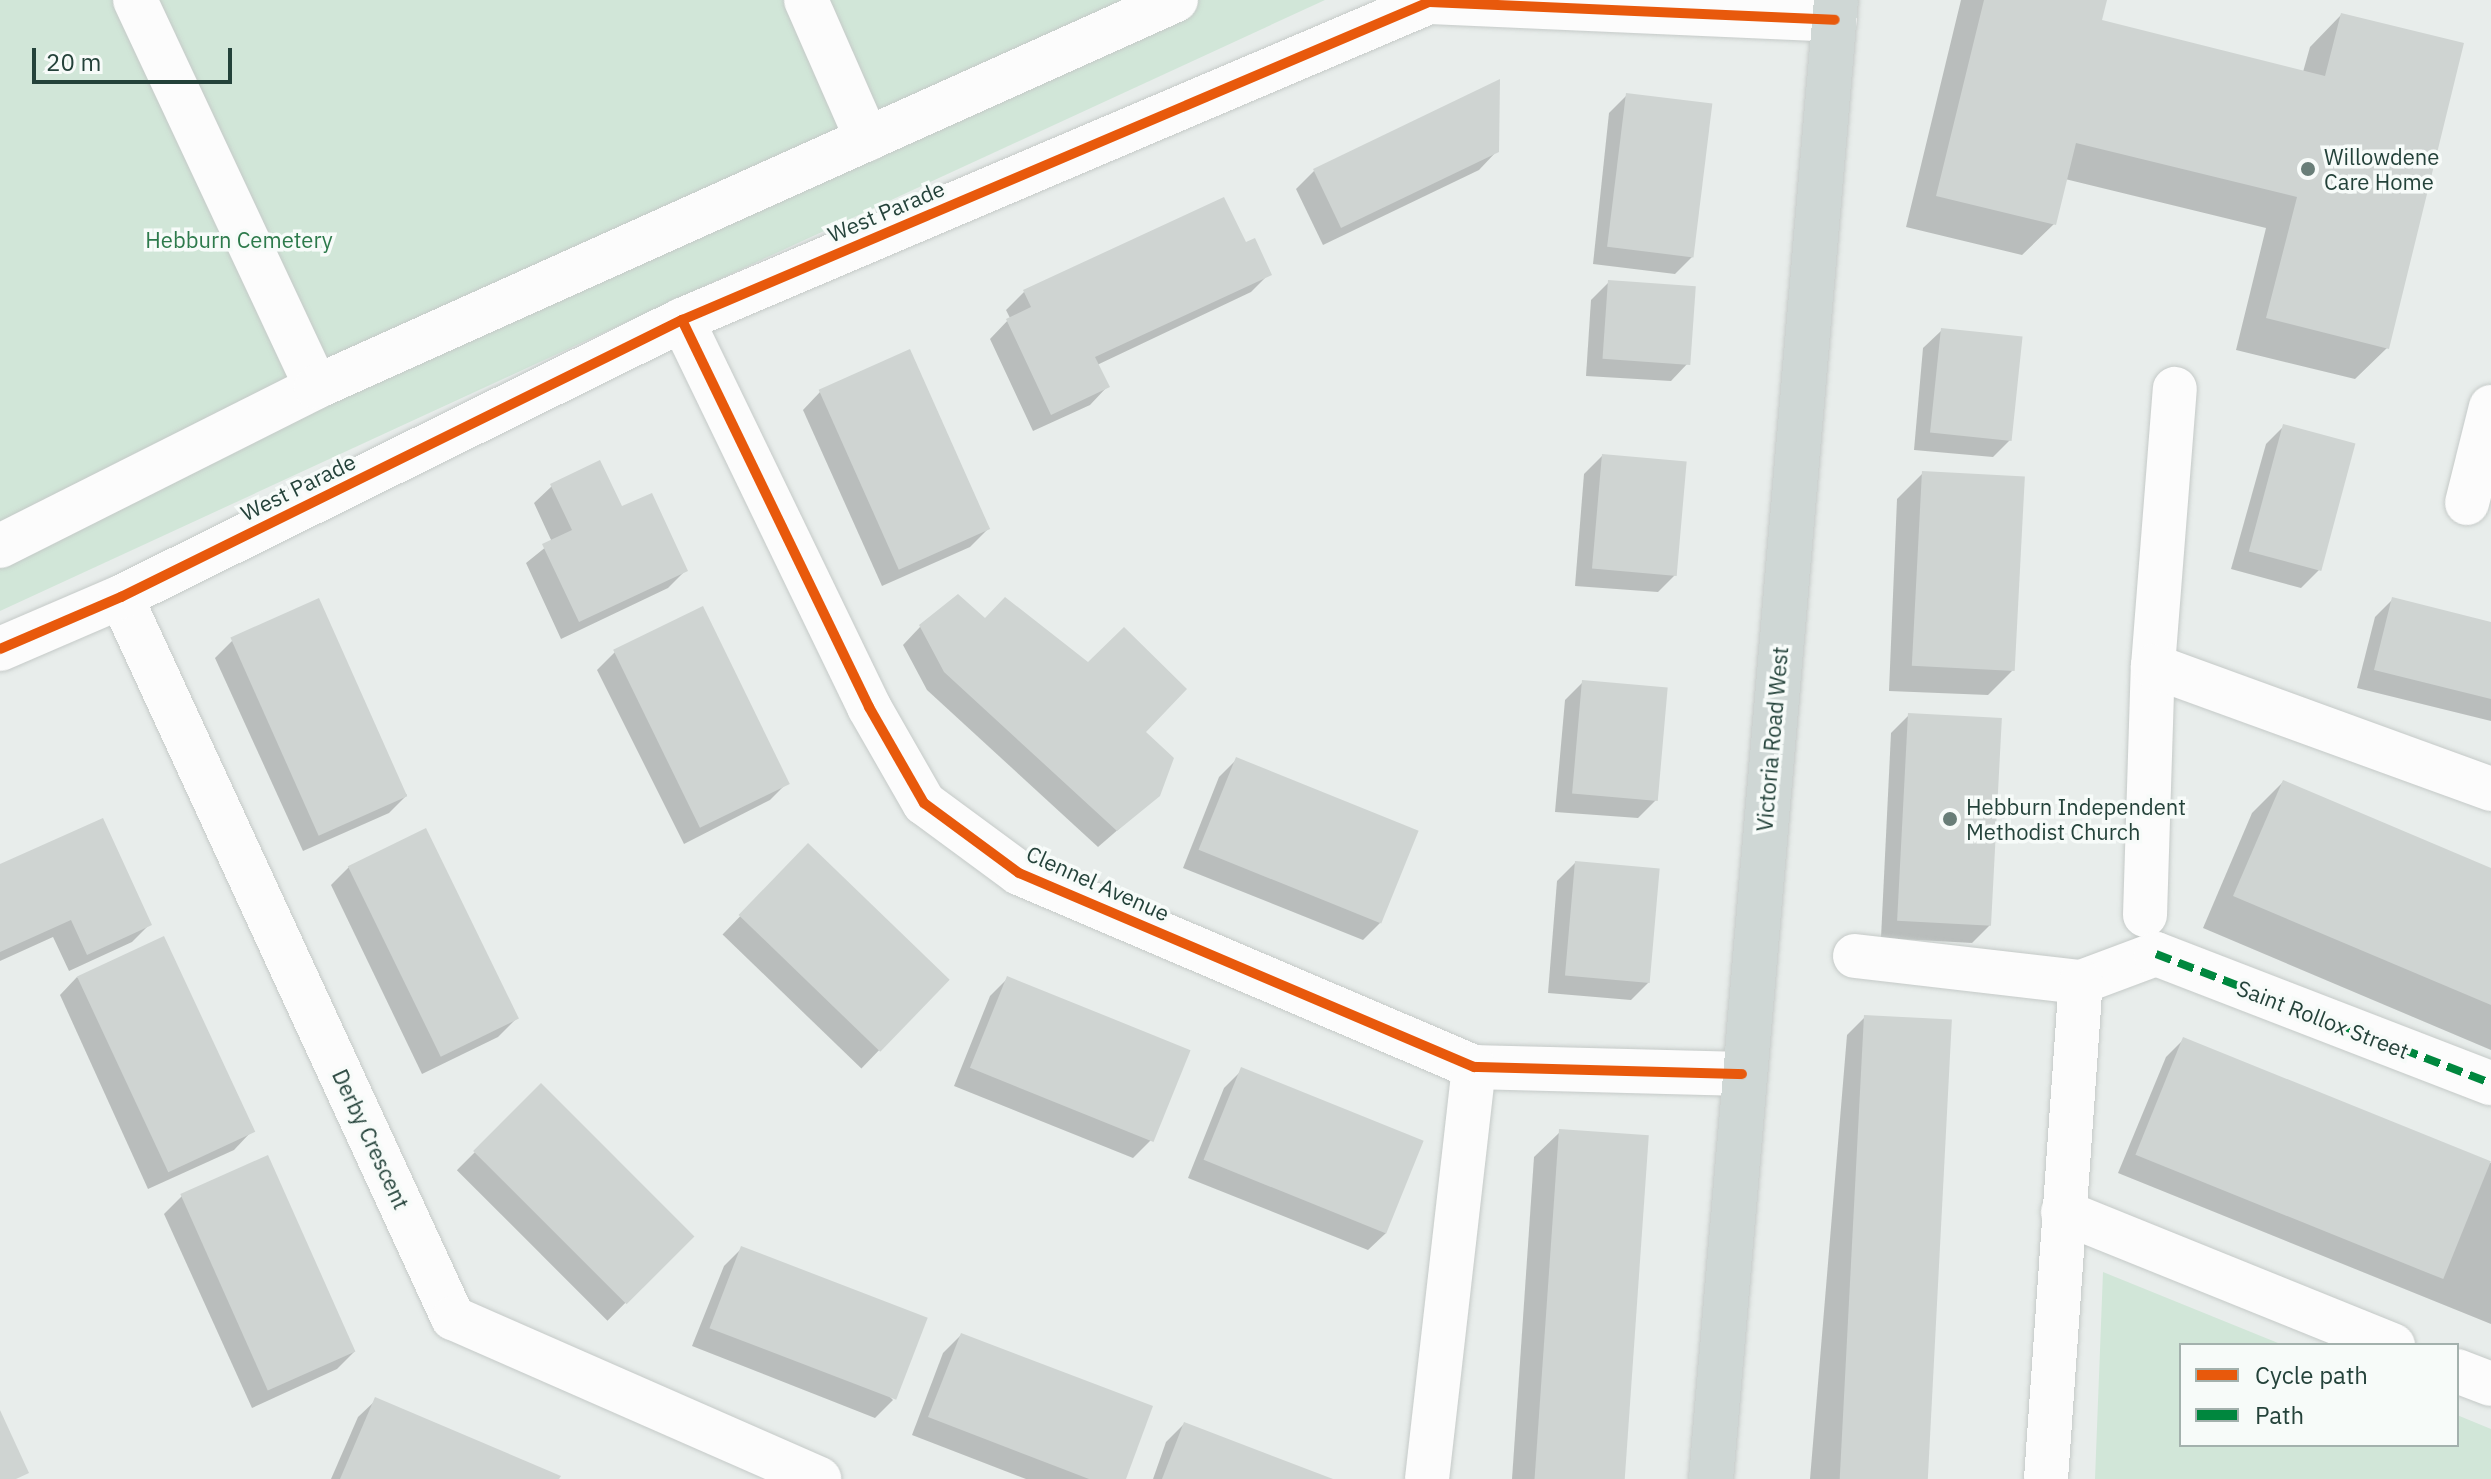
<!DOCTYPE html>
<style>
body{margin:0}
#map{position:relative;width:2491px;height:1479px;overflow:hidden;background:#e8edeb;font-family:"IBM Plex Sans",sans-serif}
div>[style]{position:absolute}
.green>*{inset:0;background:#d1e6d8}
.shadow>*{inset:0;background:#0003;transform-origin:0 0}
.building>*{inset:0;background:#cfd4d2;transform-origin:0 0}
.roads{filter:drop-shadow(0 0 2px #c5cac8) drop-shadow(0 0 2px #c5cac8)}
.minor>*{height:44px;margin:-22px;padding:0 22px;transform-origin:22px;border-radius:22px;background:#fcfcfc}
.major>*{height:44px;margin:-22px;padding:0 22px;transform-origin:22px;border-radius:22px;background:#cfd7d5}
.quiet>*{height:8px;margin-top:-4px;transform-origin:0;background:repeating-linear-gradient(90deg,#00873e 0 16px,transparent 0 24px)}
.cycleway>*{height:10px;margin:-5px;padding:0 5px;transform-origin:5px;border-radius:5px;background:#e8590c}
.dots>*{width:22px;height:22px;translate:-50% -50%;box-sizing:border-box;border:4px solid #f7fbf9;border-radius:50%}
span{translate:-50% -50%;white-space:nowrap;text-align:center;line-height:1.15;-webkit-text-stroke:7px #f7fbf9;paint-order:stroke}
.poi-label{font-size:22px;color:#24423a}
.left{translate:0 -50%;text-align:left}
.street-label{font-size:22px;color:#24423a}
.park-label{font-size:22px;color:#2d7a4b}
.legend{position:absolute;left:2179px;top:1343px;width:280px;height:104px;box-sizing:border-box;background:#f7fbf9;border:2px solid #a3b1ad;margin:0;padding:10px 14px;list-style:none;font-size:24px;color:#24423a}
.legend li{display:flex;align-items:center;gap:16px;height:40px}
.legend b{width:40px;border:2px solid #a3b1ad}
.scale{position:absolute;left:32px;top:48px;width:200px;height:36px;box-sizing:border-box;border:4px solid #24423a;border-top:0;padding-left:10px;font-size:24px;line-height:28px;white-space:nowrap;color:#24423a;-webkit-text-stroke:6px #f7fbf9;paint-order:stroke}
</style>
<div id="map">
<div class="green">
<i style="clip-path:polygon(0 0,1325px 0,0 611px)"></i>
<i style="clip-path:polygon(2103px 1272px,2283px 1345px,2181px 1345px,2181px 1445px,2457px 1445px,2457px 1415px,2491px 1429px,2491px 1479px,2095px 1479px)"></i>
</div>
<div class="shadow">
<i style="clip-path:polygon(1961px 0,2105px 0,2099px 22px,2303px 72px,2310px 47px,2341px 15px,2387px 348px,2355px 379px,2236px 350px,2266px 228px,2065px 179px,2054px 224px,2022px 255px,1906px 227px)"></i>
<i style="clip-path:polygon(1627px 95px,1693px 256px,1675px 274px,1593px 264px,1609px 113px)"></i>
<i style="clip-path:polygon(1497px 151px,1479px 170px,1323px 245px,1296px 189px,1314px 171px)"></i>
<i style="clip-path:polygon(1245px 245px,1269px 274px,1251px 292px,1097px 365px,1107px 387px,1090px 405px,1033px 431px,990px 339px,1010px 318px,1006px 310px,1024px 292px)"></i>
<i style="clip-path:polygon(1609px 282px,1688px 363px,1671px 381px,1586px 376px,1591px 300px)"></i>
<i style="clip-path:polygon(1941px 331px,2011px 439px,1993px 457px,1914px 450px,1923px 348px)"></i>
<i style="clip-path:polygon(820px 392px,988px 529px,970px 547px,882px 586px,803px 410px)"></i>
<i style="clip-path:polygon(2284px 426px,2319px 570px,2301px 588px,2231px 569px,2266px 444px)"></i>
<i style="clip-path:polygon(1602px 456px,1676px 574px,1658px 592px,1575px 586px,1584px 474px)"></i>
<i style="clip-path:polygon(1923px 473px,2014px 669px,1988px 695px,1889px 691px,1897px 499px)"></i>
<i style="clip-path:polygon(552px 486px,621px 509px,686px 570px,668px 588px,561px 639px,526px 563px,552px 542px,534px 503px)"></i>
<i style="clip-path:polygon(2393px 599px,2491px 624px,2491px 721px,2357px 688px,2375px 617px)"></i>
<i style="clip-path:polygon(985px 621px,1143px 732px,1158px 795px,1098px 847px,927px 690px,903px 645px,920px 627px)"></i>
<i style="clip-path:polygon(233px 640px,407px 795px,389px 813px,303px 851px,215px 658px)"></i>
<i style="clip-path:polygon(615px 652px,788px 782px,770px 800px,684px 844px,597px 670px)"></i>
<i style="clip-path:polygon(1583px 682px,1656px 800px,1638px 818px,1555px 812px,1565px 700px)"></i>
<i style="clip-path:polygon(1909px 715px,1990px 925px,1972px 943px,1881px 938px,1891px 733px)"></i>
<i style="clip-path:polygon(1237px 759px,1381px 922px,1363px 940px,1183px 868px,1219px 777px)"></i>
<i style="clip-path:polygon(2283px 782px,2491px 870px,2491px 1050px,2203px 928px,2252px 813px)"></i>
<i style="left:808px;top:846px;width:193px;height:123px;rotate:44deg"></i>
<i style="clip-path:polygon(1575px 863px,1649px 982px,1631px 1000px,1548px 993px,1557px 881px)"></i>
<i style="clip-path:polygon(0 866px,149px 925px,132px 942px,69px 971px,53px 937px,0 961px)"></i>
<i style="clip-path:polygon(349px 867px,516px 1019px,498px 1037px,422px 1074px,331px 885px)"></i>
<i style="clip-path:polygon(77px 977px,251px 1132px,234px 1150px,148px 1189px,60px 995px)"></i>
<i style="clip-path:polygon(1008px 978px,1151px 1140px,1133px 1158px,954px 1086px,990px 996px)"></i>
<i style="clip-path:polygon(1865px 1017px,1910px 1479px,1810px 1479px,1847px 1035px)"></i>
<i style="clip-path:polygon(2184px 1039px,2491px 1163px,2491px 1324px,2118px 1173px,2166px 1057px)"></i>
<i style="clip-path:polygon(1242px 1070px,1386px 1233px,1368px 1250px,1188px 1178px,1224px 1088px)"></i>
<i style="left:541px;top:1086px;width:213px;height:119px;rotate:45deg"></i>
<i style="clip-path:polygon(1560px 1132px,1624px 1479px,1512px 1479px,1534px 1157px)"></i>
<i style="clip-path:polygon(182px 1196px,355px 1351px,337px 1369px,252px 1408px,164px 1214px)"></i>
<i style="clip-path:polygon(742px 1248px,893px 1400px,875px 1418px,692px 1346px,724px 1266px)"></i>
<i style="clip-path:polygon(961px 1335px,1123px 1479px,1026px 1479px,912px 1435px,943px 1353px)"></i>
<i style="clip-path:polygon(376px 1400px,557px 1479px,331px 1479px,358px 1417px)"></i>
<i style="clip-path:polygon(1184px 1424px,1328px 1479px,1153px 1479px,1166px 1442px)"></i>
</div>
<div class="building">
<i style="clip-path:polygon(1984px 0,2107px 0,2102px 20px,2325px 76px,2341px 13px,2464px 43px,2389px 349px,2266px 318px,2297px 197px,2076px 143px,2056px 225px,1936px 196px)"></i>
<i style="clip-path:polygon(1500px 79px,1499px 152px,1341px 228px,1313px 169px)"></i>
<i style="left:1626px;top:93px;width:87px;height:155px;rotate:7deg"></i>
<i style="clip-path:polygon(1224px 197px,1246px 242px,1255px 238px,1272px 275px,1095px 357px,1110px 387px,1051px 415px,1006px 319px,1031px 307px,1023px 290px)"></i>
<i style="left:1608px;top:280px;width:88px;height:79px;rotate:4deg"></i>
<i style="left:1941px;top:328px;width:82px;height:105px;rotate:6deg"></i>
<i style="left:910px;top:349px;width:197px;height:100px;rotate:66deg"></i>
<i style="left:2283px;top:424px;width:75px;height:132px;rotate:15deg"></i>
<i style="left:1602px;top:454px;width:85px;height:115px;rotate:5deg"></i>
<i style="clip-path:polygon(600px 460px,622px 506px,652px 493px,688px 571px,579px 622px,542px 544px,572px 530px,550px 484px)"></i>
<i style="left:1922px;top:471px;width:103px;height:195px;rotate:3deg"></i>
<i style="clip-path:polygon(958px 594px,985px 618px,1005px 597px,1088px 662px,1124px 627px,1187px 689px,1146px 732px,1174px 758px,1160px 796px,1117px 831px,944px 672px,919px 625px)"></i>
<i style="clip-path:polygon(2392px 597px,2491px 622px,2491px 699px,2374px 670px)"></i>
<i style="left:319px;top:598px;width:217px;height:97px;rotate:66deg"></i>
<i style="left:703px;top:606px;width:198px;height:100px;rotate:64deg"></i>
<i style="left:1582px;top:680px;width:86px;height:114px;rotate:5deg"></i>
<i style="left:1908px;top:713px;width:94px;height:208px;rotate:3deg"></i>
<i style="left:1236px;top:757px;width:197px;height:100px;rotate:22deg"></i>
<i style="clip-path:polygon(2283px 780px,2491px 868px,2491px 1005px,2233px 896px)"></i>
<i style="clip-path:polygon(103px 818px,152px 925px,87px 955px,71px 920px,0 952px,0 864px)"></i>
<i style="left:426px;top:828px;width:212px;height:87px;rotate:64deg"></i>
<i style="left:808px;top:843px;width:197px;height:100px;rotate:44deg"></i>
<i style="left:1575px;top:861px;width:85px;height:115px;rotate:5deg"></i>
<i style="left:164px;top:936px;width:216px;height:96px;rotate:65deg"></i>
<i style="left:1007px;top:976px;width:198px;height:99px;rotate:22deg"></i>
<i style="left:1864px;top:1015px;width:88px;height:466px;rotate:3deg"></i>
<i style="left:2183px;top:1037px;width:332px;height:127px;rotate:22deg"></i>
<i style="left:1241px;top:1067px;width:197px;height:100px;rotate:22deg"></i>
<i style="left:541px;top:1083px;width:217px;height:96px;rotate:45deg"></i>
<i style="left:1559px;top:1129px;width:90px;height:351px;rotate:4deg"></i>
<i style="left:268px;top:1155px;width:215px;height:96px;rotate:66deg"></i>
<i style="left:741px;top:1246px;width:200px;height:88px;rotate:21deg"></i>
<i style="clip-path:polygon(961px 1333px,1153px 1406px,1126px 1479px,1089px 1479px,928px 1417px)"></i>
<i style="clip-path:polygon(375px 1397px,561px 1476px,559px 1479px,340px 1479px)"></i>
<i style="clip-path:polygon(0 1410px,29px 1473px,16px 1479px,0 1479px)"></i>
<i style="clip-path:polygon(1184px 1422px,1333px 1479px,1162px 1479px)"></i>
</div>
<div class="roads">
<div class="minor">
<i style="left:135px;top:0;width:427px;rotate:64.9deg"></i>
<i style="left:806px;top:0;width:152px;rotate:66.3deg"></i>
<i style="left:682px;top:320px;width:430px;rotate:64.2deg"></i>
<i style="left:869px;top:707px;width:111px;rotate:60.2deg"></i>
<i style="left:924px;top:803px;width:118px;rotate:36.4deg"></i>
<i style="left:1019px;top:873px;width:495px;rotate:23.1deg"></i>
<i style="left:1474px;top:1067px;width:268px;rotate:1.5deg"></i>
<i style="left:2467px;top:503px;width:99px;rotate:-76deg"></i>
<i style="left:0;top:546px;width:354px;rotate:-26.7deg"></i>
<i style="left:316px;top:387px;width:943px;rotate:-24.23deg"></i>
<i style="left:121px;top:597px;width:794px;rotate:65.28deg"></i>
<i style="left:453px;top:1318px;width:400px;rotate:23.7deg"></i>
<i style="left:0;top:649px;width:132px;rotate:-23.3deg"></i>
<i style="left:121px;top:597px;width:626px;rotate:-26.28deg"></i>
<i style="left:682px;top:320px;width:812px;rotate:-23.06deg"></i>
<i style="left:1429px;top:2px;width:406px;rotate:2.5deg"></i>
<i style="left:2153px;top:666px;width:278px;rotate:-85.5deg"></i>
<i style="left:2145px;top:915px;width:249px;rotate:-88.2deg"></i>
<i style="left:2153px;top:666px;width:360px;rotate:20deg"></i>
<i style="left:1855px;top:956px;width:227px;rotate:6.6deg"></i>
<i style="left:2081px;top:982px;width:80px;rotate:-20.5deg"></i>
<i style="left:2156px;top:954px;width:359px;rotate:21.1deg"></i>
<i style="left:2063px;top:1212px;width:356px;rotate:22deg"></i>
<i style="left:2457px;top:1371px;width:36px;rotate:21deg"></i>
<i style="left:1427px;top:1479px;width:415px;rotate:-83.5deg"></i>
<i style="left:2046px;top:1479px;width:498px;rotate:-86deg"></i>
</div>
<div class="major">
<i style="left:1711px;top:1479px;width:1484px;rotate:-85.17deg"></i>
</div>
</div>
<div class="quiet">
<i style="left:2156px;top:954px;width:359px;rotate:21.1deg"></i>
</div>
<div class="cycleway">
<i style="left:682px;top:320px;width:430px;rotate:64.2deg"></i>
<i style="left:869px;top:707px;width:111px;rotate:60.2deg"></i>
<i style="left:924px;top:803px;width:118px;rotate:36.4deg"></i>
<i style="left:1019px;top:873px;width:495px;rotate:23.1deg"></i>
<i style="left:1474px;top:1067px;width:268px;rotate:1.5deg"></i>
<i style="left:0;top:649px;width:132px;rotate:-23.3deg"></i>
<i style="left:121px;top:597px;width:626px;rotate:-26.28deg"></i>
<i style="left:682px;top:320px;width:812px;rotate:-23.06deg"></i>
<i style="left:1429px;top:2px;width:406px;rotate:2.5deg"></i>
</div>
<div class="dots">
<i style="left:2308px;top:169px;background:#697e78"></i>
<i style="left:1950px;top:819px;background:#697e78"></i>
</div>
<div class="poi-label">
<span class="left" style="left:2324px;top:169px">Willowdene<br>Care Home</span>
<span class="left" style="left:1966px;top:819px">Hebburn Independent<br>Methodist Church</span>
</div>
<div class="street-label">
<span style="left:886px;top:211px;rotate:-23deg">West Parade</span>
<span style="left:298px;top:487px;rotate:-26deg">West Parade</span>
<span style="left:1772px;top:739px;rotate:-85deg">Victoria Road West</span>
<span style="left:1098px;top:883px;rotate:24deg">Clennel Avenue</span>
<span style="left:2323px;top:1019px;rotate:21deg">Saint Rollox Street</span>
<span style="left:371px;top:1139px;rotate:65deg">Derby Crescent</span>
</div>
<div class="park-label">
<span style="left:239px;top:240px">Hebburn Cemetery</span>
</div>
<ul class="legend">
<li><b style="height:10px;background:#e8590c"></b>Cycle path</li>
<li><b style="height:10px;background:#00873e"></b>Path</li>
</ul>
<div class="scale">20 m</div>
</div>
